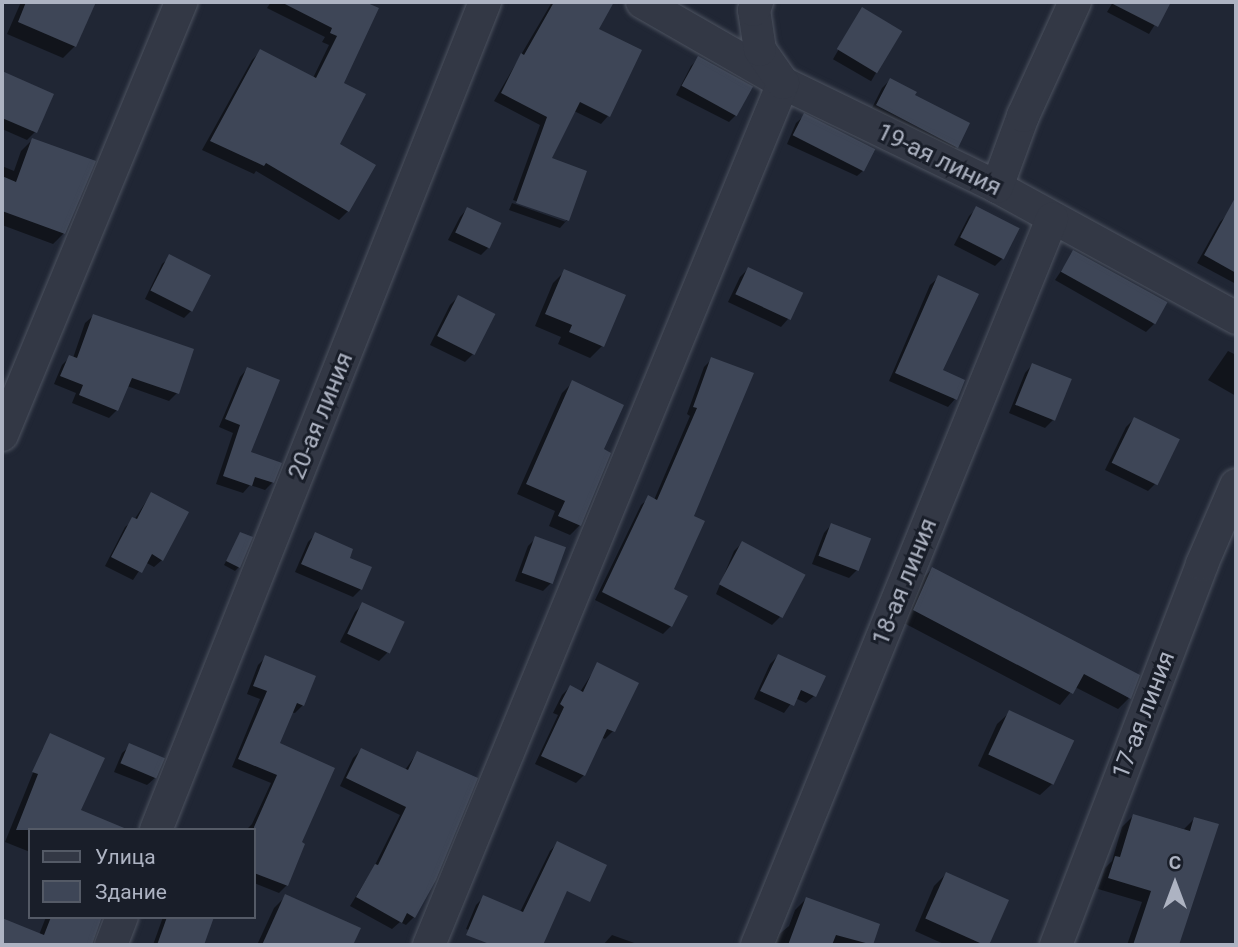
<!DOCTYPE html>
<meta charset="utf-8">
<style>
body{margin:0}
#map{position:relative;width:1238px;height:947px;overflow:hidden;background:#202634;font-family:Roboto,sans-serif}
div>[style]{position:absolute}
.shadow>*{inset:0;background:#0007;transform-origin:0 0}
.building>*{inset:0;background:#3e4657;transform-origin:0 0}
.roads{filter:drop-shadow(0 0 2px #4d5360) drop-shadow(0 0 2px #4d5360)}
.street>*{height:32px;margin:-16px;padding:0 16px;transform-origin:16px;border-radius:16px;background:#333845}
span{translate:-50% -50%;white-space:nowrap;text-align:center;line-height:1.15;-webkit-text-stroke:6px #191e29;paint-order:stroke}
.street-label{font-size:24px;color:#adb3c2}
.frame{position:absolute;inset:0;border:4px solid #adb3c2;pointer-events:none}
.legend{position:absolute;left:28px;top:828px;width:228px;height:91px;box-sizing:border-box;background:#191e29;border:2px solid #545a66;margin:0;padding:9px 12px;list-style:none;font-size:21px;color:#adb3c2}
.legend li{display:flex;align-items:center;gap:14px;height:35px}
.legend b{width:35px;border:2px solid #545a66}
.north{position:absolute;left:1140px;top:849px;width:70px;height:70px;-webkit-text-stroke:5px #191e29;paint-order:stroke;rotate:0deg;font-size:19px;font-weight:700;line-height:28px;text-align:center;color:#adb3c2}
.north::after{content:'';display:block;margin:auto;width:24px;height:32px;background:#adb3c2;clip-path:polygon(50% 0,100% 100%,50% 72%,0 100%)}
</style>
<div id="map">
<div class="shadow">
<i style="clip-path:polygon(21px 2px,94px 2px,75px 46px,63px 58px,7px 34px)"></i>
<i style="clip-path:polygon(271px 2px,360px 2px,376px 9px,342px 84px,337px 145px,348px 211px,339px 220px,256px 171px,254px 174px,202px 150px,252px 60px,261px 51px,313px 78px,329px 45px,322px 42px,325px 37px,267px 8px)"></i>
<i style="clip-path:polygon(552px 2px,601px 2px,609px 6px,596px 29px,608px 116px,601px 124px,574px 111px,549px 159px,585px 172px,567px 220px,560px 228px,509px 210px,512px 203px,566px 222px,566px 218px,513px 200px,540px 125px,494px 101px)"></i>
<i style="clip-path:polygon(1113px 2px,1169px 2px,1149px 34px,1107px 12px)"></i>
<i style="left:862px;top:9px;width:44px;height:58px;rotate:30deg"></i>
<i style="clip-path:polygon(699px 58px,737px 114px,729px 122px,676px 95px,691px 66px)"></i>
<i style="clip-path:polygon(3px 73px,35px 132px,27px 140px,2px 129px)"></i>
<i style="clip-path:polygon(890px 80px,913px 96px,956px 147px,949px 154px,869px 114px,882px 88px)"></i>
<i style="clip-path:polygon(804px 116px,865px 169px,857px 176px,787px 144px,796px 123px)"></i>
<i style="clip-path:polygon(32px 140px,64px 233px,53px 244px,2px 225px,2px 166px,14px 171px,21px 151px)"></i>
<i style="clip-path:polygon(977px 208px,1003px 258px,995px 266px,954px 245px,969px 216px)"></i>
<i style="clip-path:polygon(467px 209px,489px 247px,481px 255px,448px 240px,460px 217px)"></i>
<i style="clip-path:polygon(1228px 214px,1236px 218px,1236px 284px,1197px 263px,1220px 222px)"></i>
<i style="clip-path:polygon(1074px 252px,1154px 324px,1146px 332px,1055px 280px)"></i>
<i style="clip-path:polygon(170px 257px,192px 310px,184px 318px,145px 299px,162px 264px)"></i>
<i style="clip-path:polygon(748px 269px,801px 294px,788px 319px,781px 327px,728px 302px,740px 277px)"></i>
<i style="clip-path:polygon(565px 271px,602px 346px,590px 358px,558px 344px,561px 337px,535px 326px,553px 283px)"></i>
<i style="clip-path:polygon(938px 278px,941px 371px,955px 399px,948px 407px,889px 381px,930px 285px)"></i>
<i style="clip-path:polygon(458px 297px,493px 315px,473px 354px,465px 362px,430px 345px,450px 305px)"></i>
<i style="clip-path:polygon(93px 316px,177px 393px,169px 401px,127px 386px,117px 410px,109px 418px,72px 403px,76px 393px,54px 384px,62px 365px,70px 357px,73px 358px,85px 323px)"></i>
<i style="clip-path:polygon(1228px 351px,1236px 355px,1236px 396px,1208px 380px)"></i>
<i style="clip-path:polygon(712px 359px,692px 517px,672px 590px,671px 626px,663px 634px,595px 600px,641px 505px,649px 498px,654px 500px,690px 416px,687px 414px,704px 367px)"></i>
<i style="clip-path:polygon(1032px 365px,1053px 420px,1045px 428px,1009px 413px,1025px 373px)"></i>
<i style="clip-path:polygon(247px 369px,248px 453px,273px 482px,265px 490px,250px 485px,243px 493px,216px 484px,233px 433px,219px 427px,240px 377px)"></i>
<i style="clip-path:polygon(572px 383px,601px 450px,580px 525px,570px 535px,549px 526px,555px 511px,517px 494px,562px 393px)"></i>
<i style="clip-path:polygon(1134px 419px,1156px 483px,1148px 491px,1105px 470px,1126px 427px)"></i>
<i style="clip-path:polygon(151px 494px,162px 560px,154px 567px,145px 562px,133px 580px,105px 566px,125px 527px,134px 520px)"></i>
<i style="clip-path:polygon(831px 525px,857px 570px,849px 578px,812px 564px,824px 533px)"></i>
<i style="clip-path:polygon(241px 534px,239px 567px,235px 571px,224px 565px)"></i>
<i style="clip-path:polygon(316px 534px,361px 589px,353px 597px,295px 572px,308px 542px)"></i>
<i style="clip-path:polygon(536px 538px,551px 583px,543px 591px,515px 581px,528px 546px)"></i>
<i style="clip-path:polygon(742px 543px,780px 617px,772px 625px,716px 594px,734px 551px)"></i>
<i style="clip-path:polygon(932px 569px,1129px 698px,1118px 709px,1075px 687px,1060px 705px,902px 622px,921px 580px)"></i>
<i style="clip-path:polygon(363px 604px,387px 653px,379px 661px,340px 642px,355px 612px)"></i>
<i style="clip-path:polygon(778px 656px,814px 696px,806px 703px,795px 698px,784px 713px,754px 699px,770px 664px)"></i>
<i style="clip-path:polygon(266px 657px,303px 705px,295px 713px,291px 712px,278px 744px,299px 843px,303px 845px,287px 885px,279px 893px,254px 883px,254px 830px,246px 830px,252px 824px,271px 783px,232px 767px,260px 699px,247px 694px,258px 665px)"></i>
<i style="clip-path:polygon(598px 664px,637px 684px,613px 731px,605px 739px,601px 737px,584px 775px,576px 783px,535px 764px,558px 715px,553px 713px,562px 695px,570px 687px,580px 692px)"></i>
<i style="clip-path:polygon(1009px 713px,1052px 784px,1040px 795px,978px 766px,997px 724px)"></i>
<i style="clip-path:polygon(54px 737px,79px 810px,30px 830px,30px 852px,5px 842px,43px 748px)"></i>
<i style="clip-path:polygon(130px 746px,155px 778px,147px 785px,114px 772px,122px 753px)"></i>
<i style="clip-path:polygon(361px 750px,405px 770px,417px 753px,414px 917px,406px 925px,400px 922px,392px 929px,350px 906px,374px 867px,400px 815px,340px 786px,353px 758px)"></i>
<i style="clip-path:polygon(1133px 816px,1184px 829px,1194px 819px,1217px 825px,1177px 945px,1127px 945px,1142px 902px,1098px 889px,1105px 868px,1112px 861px,1122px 827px)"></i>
<i style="clip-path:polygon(558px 843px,583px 855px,535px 945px,508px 945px,466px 929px,476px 905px,484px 897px,520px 912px,550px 851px)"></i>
<i style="clip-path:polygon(946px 874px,1007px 901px,987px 945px,946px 945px,915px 931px,934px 886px)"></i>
<i style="clip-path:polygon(286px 896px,359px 929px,351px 945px,257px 945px,274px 908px)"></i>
<i style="clip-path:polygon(806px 899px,878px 926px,871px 945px,774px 945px,777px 936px,789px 926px,795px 910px)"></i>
<i style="clip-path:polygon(46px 917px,102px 917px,90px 945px,2px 945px,2px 920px,39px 935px)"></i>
<i style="clip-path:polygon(163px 917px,212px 917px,202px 945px,153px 945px)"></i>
<i style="clip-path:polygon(612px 935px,640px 945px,603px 945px)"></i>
</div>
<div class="building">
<i style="clip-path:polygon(26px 2px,96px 2px,76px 47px,18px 22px)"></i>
<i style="clip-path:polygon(281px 2px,365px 2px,379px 8px,344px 83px,366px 94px,340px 144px,376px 165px,349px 212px,266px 163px,264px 166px,210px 141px,260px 49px,316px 78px,337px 36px,330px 33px,332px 28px)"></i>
<i style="clip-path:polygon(554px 2px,614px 2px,599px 29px,642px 50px,610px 117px,580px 102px,552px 158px,587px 171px,569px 221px,516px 203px,547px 117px,501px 93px,521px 53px,524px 55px)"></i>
<i style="clip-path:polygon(1109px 2px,1171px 2px,1158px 27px)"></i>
<i style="left:862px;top:7px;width:47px;height:49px;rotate:31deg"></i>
<i style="left:698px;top:56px;width:63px;height:34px;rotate:29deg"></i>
<i style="clip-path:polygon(2px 71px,54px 94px,37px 133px,2px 118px)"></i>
<i style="clip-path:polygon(890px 78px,917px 92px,915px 95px,970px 123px,958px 148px,876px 105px)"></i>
<i style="left:804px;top:113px;width:80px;height:25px;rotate:27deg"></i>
<i style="clip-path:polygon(32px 138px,96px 161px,65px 234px,2px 211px,2px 176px,16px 182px)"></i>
<i style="clip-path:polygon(1236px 196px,1236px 273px,1204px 255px)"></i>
<i style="left:976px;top:206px;width:49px;height:35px;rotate:27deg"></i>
<i style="left:467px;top:207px;width:38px;height:28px;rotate:25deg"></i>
<i style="left:1073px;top:250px;width:108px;height:25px;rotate:29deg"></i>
<i style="left:169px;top:254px;width:47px;height:41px;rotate:27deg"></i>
<i style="left:748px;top:267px;width:61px;height:30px;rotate:25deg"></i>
<i style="clip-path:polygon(564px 269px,626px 295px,604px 347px,569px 332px,572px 325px,545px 314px)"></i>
<i style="clip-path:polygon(938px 275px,979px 294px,943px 370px,965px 380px,957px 400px,895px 373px)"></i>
<i style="left:458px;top:295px;width:42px;height:46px;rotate:27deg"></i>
<i style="clip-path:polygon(93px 314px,194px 349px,179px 394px,132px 378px,118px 411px,79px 395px,83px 385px,60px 376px,69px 355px,77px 358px)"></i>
<i style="clip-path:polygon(711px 357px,754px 373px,694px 516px,705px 521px,674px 589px,688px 596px,672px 627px,602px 592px,648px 495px,657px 500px,697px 408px,693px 407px)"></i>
<i style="left:1032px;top:363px;width:43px;height:45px;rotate:22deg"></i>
<i style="clip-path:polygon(247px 367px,280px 380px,251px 452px,282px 463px,274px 483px,255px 477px,252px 486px,223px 476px,240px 425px,225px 419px)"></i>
<i style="clip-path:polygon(572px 380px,624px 405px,604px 449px,611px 453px,581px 526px,558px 516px,565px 501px,526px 484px)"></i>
<i style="left:1134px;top:417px;width:51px;height:51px;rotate:26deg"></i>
<i style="clip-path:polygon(151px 492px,189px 512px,163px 561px,152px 554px,142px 573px,111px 557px,132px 517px,137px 519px)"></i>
<i style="left:831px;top:523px;width:43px;height:35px;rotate:21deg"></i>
<i style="clip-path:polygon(240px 532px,253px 537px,240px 568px,226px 561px)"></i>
<i style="clip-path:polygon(315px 532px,353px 549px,350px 558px,372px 567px,362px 590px,301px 564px)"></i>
<i style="left:535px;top:536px;width:33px;height:39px;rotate:20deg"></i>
<i style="left:742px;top:541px;width:72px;height:49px;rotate:28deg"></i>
<i style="clip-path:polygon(932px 567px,1140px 675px,1131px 699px,1084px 674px,1073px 694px,913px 610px)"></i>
<i style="left:362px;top:602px;width:47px;height:35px;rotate:25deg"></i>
<i style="clip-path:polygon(778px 654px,826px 676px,816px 697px,801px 690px,794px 706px,760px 691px)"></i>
<i style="clip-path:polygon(265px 655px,316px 676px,304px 706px,297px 703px,280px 743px,335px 768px,302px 842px,305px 844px,288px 886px,254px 873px,254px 827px,277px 775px,238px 759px,267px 691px,253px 686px)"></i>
<i style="clip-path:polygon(597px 662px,639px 683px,615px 732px,607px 729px,585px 776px,541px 756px,564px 707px,560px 704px,570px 685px,583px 692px)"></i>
<i style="left:1009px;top:710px;width:72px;height:49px;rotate:25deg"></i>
<i style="clip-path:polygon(50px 733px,105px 758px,81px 810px,129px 830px,16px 830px,38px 774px,32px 772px)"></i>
<i style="left:129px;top:743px;width:39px;height:22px;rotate:23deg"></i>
<i style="clip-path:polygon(361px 748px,408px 770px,417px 751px,478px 778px,436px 880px,415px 918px,407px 913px,402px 923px,356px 897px,375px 864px,378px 865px,406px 807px,346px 778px)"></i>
<i style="clip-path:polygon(1133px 814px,1190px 831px,1194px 817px,1219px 824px,1179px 945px,1133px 945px,1151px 891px,1108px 878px,1115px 856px,1120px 857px)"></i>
<i style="clip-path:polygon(557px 841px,607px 865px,590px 902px,567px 891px,543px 945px,492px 945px,466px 935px,483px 895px,523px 912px)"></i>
<i style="left:946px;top:872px;width:69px;height:51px;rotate:24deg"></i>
<i style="clip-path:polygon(285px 894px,361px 928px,353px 945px,262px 945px)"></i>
<i style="clip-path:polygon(806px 897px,880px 924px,873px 945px,836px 935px,832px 945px,788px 945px)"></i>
<i style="clip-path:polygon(51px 917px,102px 917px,92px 945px,2px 945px,2px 918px,44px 935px)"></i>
<i style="clip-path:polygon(167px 917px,214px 917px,204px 945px,157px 945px)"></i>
</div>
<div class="roads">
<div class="street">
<i style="left:642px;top:2px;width:163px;rotate:29.9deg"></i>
<i style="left:783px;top:83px;width:238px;rotate:25.9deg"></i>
<i style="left:997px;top:187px;width:273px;rotate:28.7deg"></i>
<i style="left:997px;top:187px;width:76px;rotate:-69.9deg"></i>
<i style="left:1023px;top:116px;width:125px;rotate:-65.5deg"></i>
<i style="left:2px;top:435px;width:469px;rotate:-67.5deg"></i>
<i style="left:156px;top:830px;width:891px;rotate:-68.33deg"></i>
<i style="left:111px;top:945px;width:30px;rotate:-69deg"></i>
<i style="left:429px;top:945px;width:932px;rotate:-67.67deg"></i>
<i style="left:783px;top:83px;width:40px;rotate:-124.9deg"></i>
<i style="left:760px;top:50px;width:40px;rotate:-98.5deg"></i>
<i style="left:754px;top:10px;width:9px;rotate:-69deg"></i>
<i style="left:757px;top:945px;width:784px;rotate:-67.89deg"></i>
<i style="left:1056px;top:945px;width:408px;rotate:-69deg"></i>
<i style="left:1202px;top:564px;width:86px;rotate:-66.7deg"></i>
</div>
</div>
<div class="street-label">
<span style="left:939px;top:160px;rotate:26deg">19-ая линия</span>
<span style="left:321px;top:416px;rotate:-68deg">20-ая линия</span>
<span style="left:905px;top:582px;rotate:-68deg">18-ая линия</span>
<span style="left:1144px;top:715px;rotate:-69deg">17-ая линия</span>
</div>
<div class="frame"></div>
<ul class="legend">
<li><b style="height:9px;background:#333845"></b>Улица</li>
<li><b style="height:19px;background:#3e4657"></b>Здание</li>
</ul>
<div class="north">С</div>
</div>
